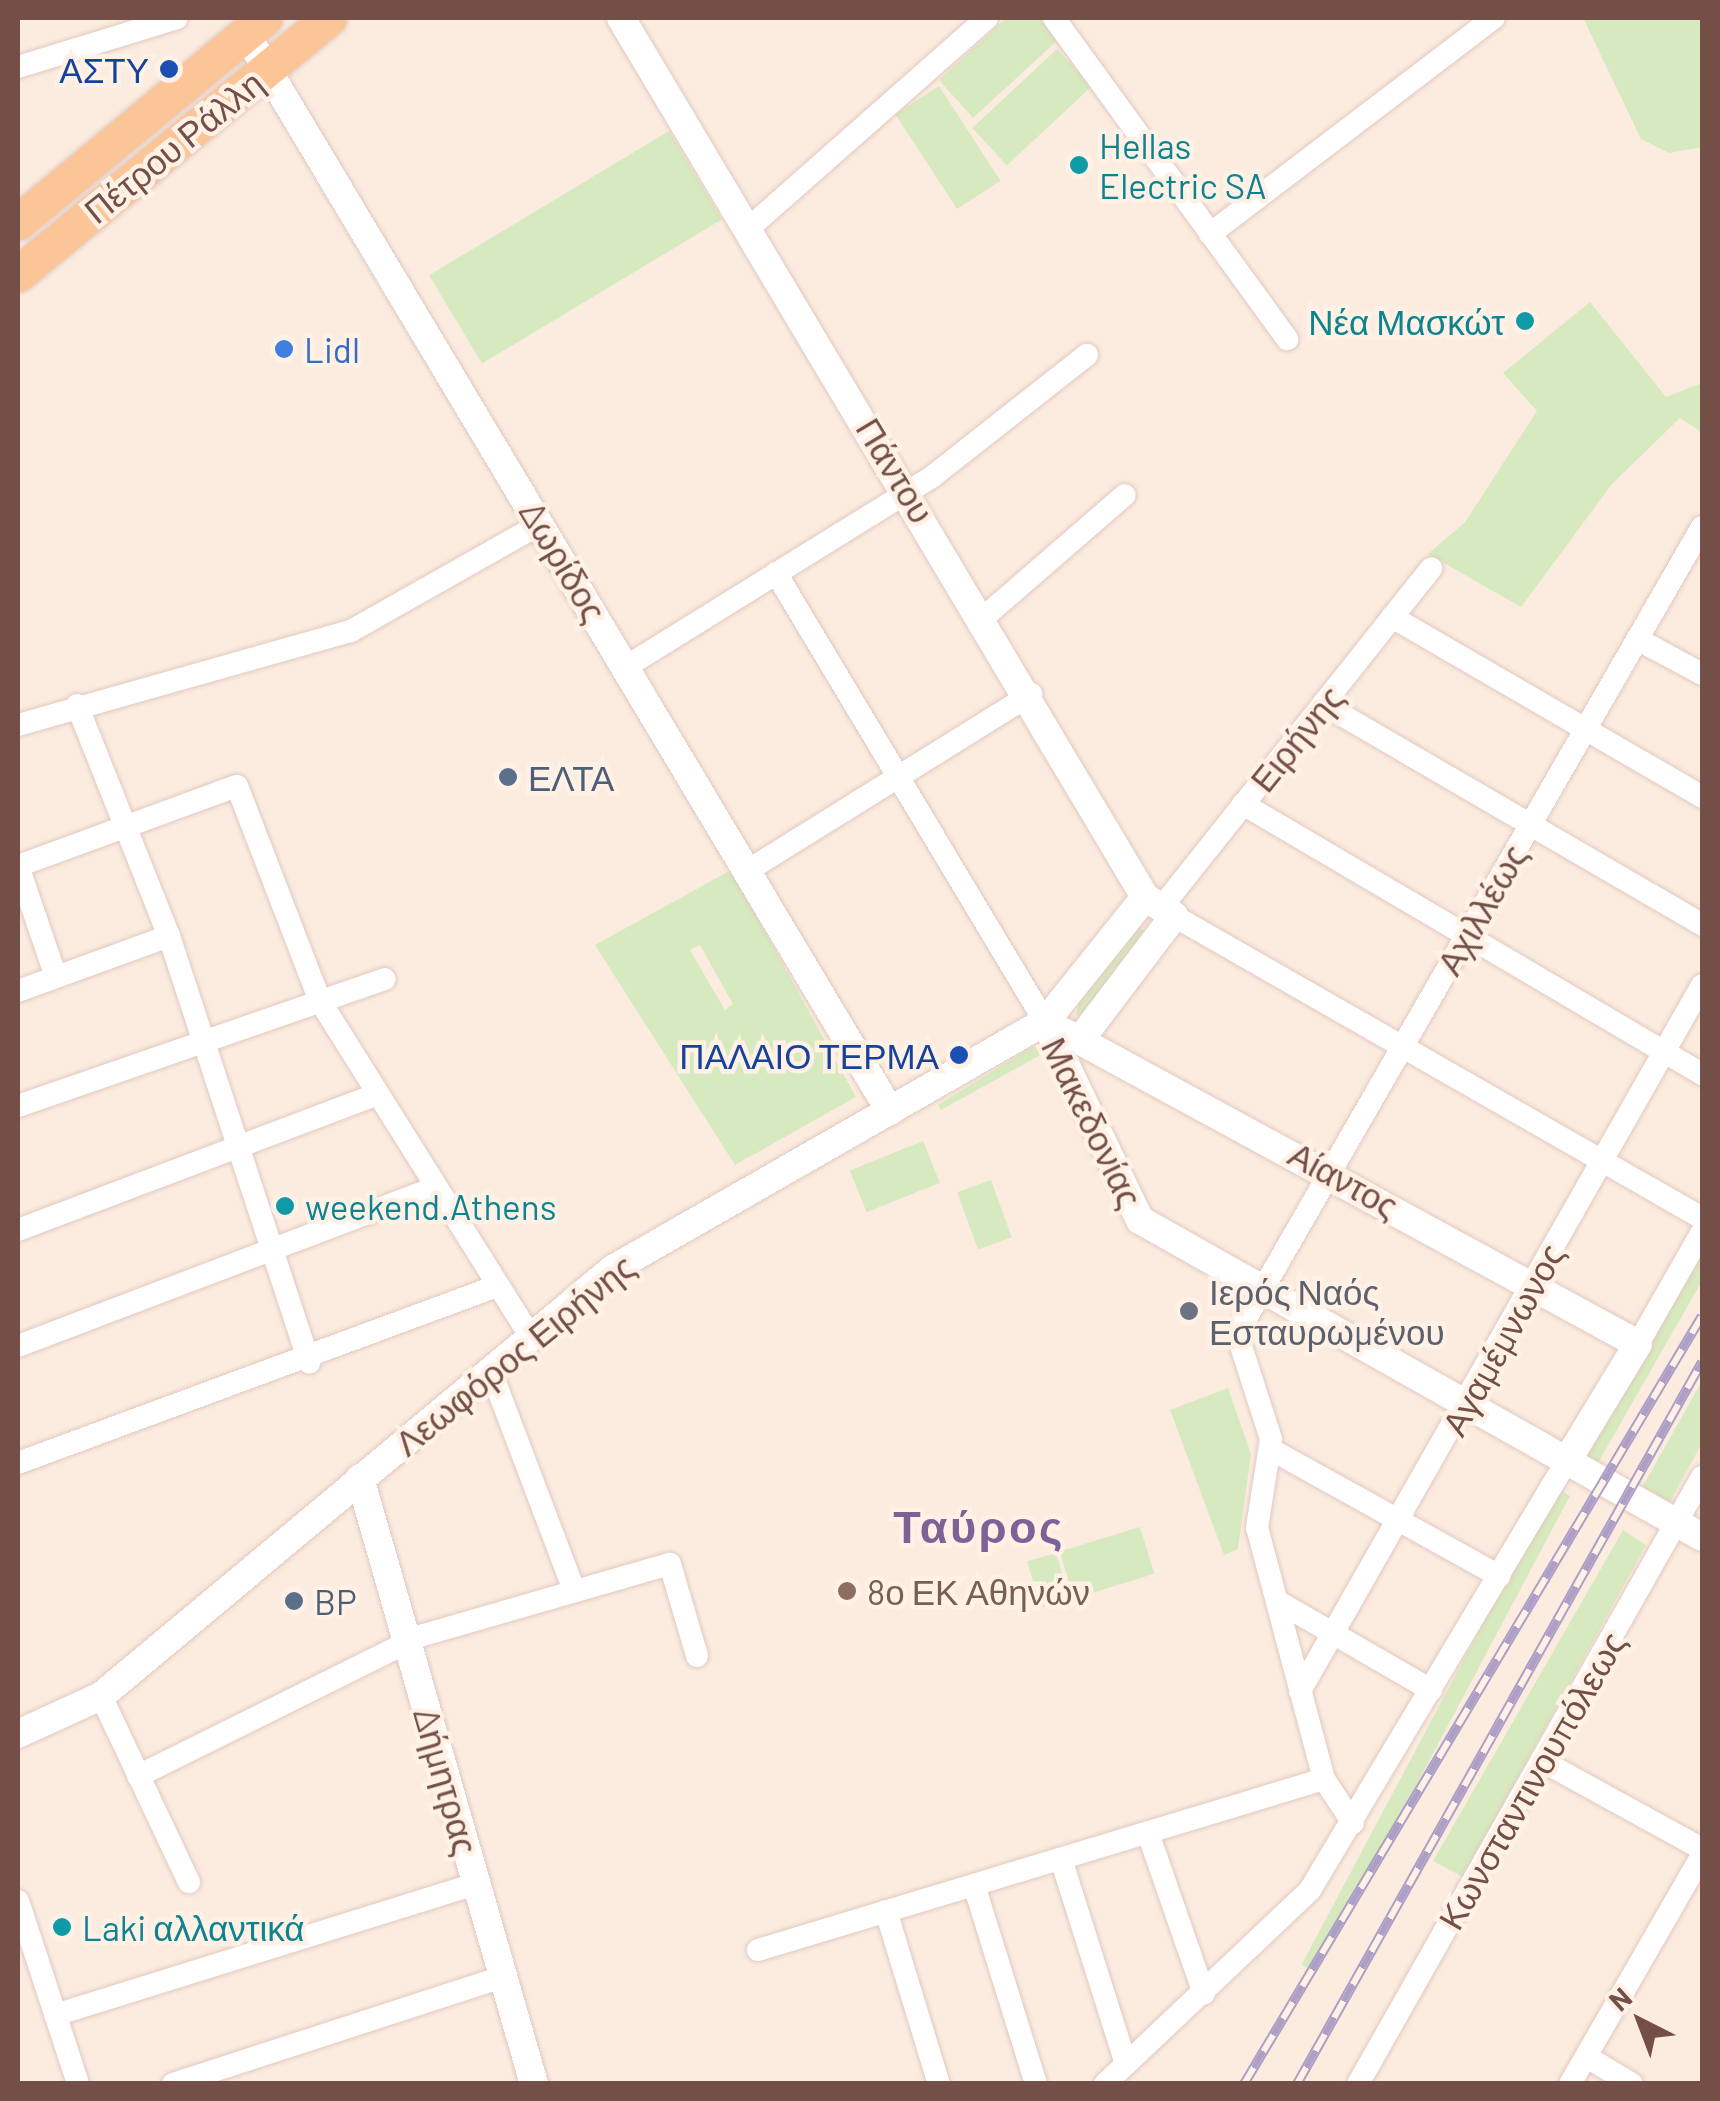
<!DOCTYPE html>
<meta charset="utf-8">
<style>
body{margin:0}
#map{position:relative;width:1720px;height:2101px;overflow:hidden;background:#fcece0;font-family:Barlow,sans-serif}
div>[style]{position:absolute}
.green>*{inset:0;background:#d7eabf;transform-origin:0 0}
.roads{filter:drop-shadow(0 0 2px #e2c9bf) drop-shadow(0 0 2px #e2c9bf)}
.minor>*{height:22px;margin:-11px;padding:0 11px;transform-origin:11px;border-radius:11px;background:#fff}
.tertiary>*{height:28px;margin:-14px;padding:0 14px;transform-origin:14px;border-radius:14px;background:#fff}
.primary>*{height:35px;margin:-17.5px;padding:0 17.5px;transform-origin:17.5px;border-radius:17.5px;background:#fcc597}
.rail>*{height:10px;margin-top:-5px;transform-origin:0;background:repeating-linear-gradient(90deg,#fff1e6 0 19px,#ad9fc5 0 38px);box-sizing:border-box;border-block:2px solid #ad9fc5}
.dots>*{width:28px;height:28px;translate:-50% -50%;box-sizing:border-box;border:5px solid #fff1e6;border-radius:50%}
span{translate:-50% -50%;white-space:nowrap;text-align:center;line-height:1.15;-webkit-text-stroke:9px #fff1e6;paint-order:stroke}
.transit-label{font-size:35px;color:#164399}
.right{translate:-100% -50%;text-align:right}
.culture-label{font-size:35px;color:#0d838f}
.left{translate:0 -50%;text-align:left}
.street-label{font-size:35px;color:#734f47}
.shop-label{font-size:35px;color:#366cbe}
.service-label{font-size:35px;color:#4e5e75}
.worship-label{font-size:35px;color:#5b616d}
.education-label{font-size:35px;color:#785e54}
.district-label{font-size:45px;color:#7c6297;font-weight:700;letter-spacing:2.5px}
.frame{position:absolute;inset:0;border:20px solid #734f47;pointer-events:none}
.north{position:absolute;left:1590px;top:1971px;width:100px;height:100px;-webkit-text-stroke:8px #fff1e6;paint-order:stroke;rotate:318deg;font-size:28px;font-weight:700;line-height:40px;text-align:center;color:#734f47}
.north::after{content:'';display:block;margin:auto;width:35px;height:45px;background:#734f47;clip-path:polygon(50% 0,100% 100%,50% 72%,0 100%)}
</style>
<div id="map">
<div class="green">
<i style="clip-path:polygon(1006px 18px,1039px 18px,1059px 39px,973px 118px,939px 80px)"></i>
<i style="clip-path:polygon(1583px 18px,1702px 18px,1702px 147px,1669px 153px,1641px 139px)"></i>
<i style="left:1057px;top:49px;width:51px;height:116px;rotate:47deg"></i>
<i style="left:939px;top:86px;width:113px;height:52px;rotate:57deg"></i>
<i style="left:669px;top:131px;width:103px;height:280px;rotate:59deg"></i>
<i style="clip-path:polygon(1590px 302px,1666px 397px,1702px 383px,1702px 432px,1680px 418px,1612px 484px,1521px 607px,1428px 554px,1465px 522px,1537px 411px,1503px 373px)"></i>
<i style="clip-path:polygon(evenodd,731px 870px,856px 1097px,735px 1165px,595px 945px,731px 870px,700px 945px,733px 1004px,725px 1010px,690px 950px,700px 945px)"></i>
<i style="clip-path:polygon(1138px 926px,1147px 933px,1100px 990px,1101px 1002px,1076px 1016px,1082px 988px)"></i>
<i style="clip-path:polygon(1034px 1046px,1044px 1053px,941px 1110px,938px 1105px)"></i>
<i style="left:923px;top:1141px;width:45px;height:79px;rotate:68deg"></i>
<i style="left:991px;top:1180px;width:61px;height:36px;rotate:70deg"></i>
<i style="clip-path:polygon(1702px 1236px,1702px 1281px,1591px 1475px,1570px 1462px)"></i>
<i style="clip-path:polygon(1702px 1381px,1702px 1443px,1664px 1513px,1636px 1498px)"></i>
<i style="clip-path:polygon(1228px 1388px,1251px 1454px,1238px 1549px,1224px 1555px,1170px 1410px)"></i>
<i style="left:1555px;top:1488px;width:17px;height:540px;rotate:28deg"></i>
<i style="left:1140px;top:1527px;width:49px;height:84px;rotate:73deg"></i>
<i style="clip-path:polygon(1623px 1530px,1646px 1545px,1463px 1877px,1433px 1861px)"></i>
<i style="left:1056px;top:1553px;width:48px;height:30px;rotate:74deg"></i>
</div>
<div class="roads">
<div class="minor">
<i style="left:1054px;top:18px;width:397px;rotate:54deg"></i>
<i style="left:18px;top:67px;width:166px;rotate:-17.1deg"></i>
<i style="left:749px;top:228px;width:317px;rotate:-41.4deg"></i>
<i style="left:1210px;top:234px;width:357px;rotate:-37.3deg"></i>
<i style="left:776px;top:573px;width:523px;rotate:59.07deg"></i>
<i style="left:984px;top:617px;width:186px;rotate:-40.9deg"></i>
<i style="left:1392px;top:617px;width:358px;rotate:30.1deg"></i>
<i style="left:1637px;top:639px;width:74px;rotate:28.3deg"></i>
<i style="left:627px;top:666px;width:360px;rotate:-31.8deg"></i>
<i style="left:933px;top:476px;width:196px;rotate:-38.2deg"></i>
<i style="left:1323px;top:704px;width:439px;rotate:30.2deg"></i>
<i style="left:77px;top:705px;width:249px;rotate:68.3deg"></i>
<i style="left:169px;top:936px;width:449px;rotate:71.8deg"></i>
<i style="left:18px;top:725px;width:346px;rotate:-15.8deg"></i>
<i style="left:351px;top:631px;width:219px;rotate:-29.5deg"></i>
<i style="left:1243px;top:804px;width:533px;rotate:30.47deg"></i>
<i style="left:18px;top:866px;width:233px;rotate:-20.1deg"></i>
<i style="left:237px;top:786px;width:230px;rotate:68.9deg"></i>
<i style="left:320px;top:1001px;width:395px;rotate:57.9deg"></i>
<i style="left:18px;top:866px;width:117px;rotate:71.1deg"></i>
<i style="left:747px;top:871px;width:335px;rotate:-31.9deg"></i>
<i style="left:1161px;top:908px;width:434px;rotate:-51.5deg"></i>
<i style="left:1174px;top:916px;width:608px;rotate:29.77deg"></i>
<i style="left:18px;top:991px;width:161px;rotate:-20deg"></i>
<i style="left:18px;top:1106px;width:388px;rotate:-19.1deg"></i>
<i style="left:18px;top:1230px;width:385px;rotate:-20.7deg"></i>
<i style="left:1638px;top:1344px;width:129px;rotate:-60.3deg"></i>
<i style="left:18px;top:1346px;width:445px;rotate:-20.8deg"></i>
<i style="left:490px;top:1369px;width:236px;rotate:69.2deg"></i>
<i style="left:1272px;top:1450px;width:260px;rotate:29deg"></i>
<i style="left:18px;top:1463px;width:511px;rotate:-20.28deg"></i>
<i style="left:1277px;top:1601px;width:178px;rotate:30deg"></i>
<i style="left:1300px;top:1691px;width:812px;rotate:-60.34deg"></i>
<i style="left:101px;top:1696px;width:206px;rotate:64.7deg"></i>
<i style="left:1542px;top:1761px;width:183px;rotate:28.8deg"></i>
<i style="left:138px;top:1776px;width:315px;rotate:-26.4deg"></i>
<i style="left:420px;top:1636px;width:260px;rotate:-16.1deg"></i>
<i style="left:670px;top:1564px;width:96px;rotate:73.6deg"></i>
<i style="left:1353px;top:1823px;width:53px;rotate:-123.4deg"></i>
<i style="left:1324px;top:1779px;width:260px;rotate:-104.9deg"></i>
<i style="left:1257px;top:1528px;width:90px;rotate:-81.1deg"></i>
<i style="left:1271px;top:1439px;width:110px;rotate:-107.9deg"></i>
<i style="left:1237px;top:1334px;width:931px;rotate:-60.05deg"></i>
<i style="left:1148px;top:1833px;width:170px;rotate:70.8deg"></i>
<i style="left:1061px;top:1859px;width:215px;rotate:72.4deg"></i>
<i style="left:974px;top:1885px;width:208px;rotate:72.7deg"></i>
<i style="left:18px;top:1901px;width:193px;rotate:71.8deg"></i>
<i style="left:886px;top:1911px;width:181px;rotate:73deg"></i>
<i style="left:758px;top:1950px;width:591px;rotate:-16.81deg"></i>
<i style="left:55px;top:2015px;width:441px;rotate:-17.3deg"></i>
<i style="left:1587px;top:2057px;width:52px;rotate:31deg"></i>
<i style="left:173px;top:2084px;width:347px;rotate:-18deg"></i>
<i style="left:1105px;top:2084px;width:282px;rotate:-43.4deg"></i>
<i style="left:1310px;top:1890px;width:496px;rotate:-59.1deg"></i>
<i style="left:1358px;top:2084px;width:698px;rotate:-60.46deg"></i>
<i style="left:1570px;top:2084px;width:264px;rotate:-60deg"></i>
</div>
<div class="tertiary">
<i style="left:621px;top:18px;width:1023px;rotate:59.2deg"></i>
<i style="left:1145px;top:897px;width:35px;rotate:33deg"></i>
<i style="left:1174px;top:916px;width:156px;rotate:127.2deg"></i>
<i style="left:246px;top:34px;width:1255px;rotate:59.12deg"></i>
<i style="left:1045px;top:1022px;width:220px;rotate:64.4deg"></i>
<i style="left:1140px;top:1220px;width:645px;rotate:29.43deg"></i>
<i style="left:1064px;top:1032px;width:653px;rotate:28.53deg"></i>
<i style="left:1638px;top:1344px;width:140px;rotate:121.3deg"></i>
<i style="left:360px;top:1478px;width:630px;rotate:73.98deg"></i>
<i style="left:18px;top:1734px;width:91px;rotate:-24.6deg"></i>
<i style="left:101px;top:1696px;width:667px;rotate:-39.83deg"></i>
<i style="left:613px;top:1269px;width:498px;rotate:-29.8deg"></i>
<i style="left:1045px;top:1022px;width:160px;rotate:-51.3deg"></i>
</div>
<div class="primary">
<i style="left:18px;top:222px;width:320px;rotate:-39.6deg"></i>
<i style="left:18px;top:274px;width:403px;rotate:-39.5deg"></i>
</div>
</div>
<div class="rail">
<i style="left:1244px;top:2084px;width:894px;rotate:-59.19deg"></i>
<i style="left:1297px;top:2084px;width:828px;rotate:-60.71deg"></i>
</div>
<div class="dots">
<i style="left:169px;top:69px;background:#1a4fb4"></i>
<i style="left:1079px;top:165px;background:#0f9aa8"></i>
<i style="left:1525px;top:321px;background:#0f9aa8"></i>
<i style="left:284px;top:349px;background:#3f7fe0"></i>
<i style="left:508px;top:777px;background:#5c6f8a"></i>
<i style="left:959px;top:1055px;background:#1a4fb4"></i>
<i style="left:285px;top:1206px;background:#0f9aa8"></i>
<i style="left:1189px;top:1311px;background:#6b7280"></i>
<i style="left:847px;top:1591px;background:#8d6e63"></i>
<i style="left:294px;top:1601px;background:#5c6f8a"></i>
<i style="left:62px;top:1927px;background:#0f9aa8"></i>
</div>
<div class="transit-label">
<span class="right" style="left:149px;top:69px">ΑΣΤΥ</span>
<span class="right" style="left:939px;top:1055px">ΠΑΛΑΙΟ ΤΕΡΜΑ</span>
</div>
<div class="culture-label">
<span class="left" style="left:1099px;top:165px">Hellas<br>Electric SA</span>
<span class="right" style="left:1505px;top:321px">Νέα Μασκώτ</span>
<span class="left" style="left:305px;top:1206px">weekend.Athens</span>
<span class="left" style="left:82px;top:1927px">Laki αλλαντικά</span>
</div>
<div class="street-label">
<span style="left:173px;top:146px;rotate:-39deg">Πέτρου Ράλλη</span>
<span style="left:896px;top:470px;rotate:59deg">Πάντου</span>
<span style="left:564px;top:561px;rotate:59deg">Δωρίδος</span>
<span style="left:1296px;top:738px;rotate:-51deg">Ειρήνης</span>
<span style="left:1481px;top:909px;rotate:-60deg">Αχιλλέως</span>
<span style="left:1093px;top:1122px;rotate:64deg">Μακεδονίας</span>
<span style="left:1344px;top:1179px;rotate:29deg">Αίαντος</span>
<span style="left:1502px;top:1339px;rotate:-61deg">Αγαμέμνωνος</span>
<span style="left:514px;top:1354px;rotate:-39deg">Λεωφόρος Ειρήνης</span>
<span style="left:1531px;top:1780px;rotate:-60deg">Κωνσταντινουπόλεως</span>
<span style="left:447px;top:1781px;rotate:74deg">Δήμητρας</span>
</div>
<div class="shop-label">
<span class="left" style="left:304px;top:349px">Lidl</span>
</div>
<div class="service-label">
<span class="left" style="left:528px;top:777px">ΕΛΤΑ</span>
<span class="left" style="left:314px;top:1601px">BP</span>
</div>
<div class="worship-label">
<span class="left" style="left:1209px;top:1311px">Ιερός Ναός<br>Εσταυρωμένου</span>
</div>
<div class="education-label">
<span class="left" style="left:867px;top:1591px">8ο ΕΚ Αθηνών</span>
</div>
<div class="district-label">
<span style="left:979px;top:1526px">Ταύρος</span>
</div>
<div class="frame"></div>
<div class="north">N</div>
</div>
